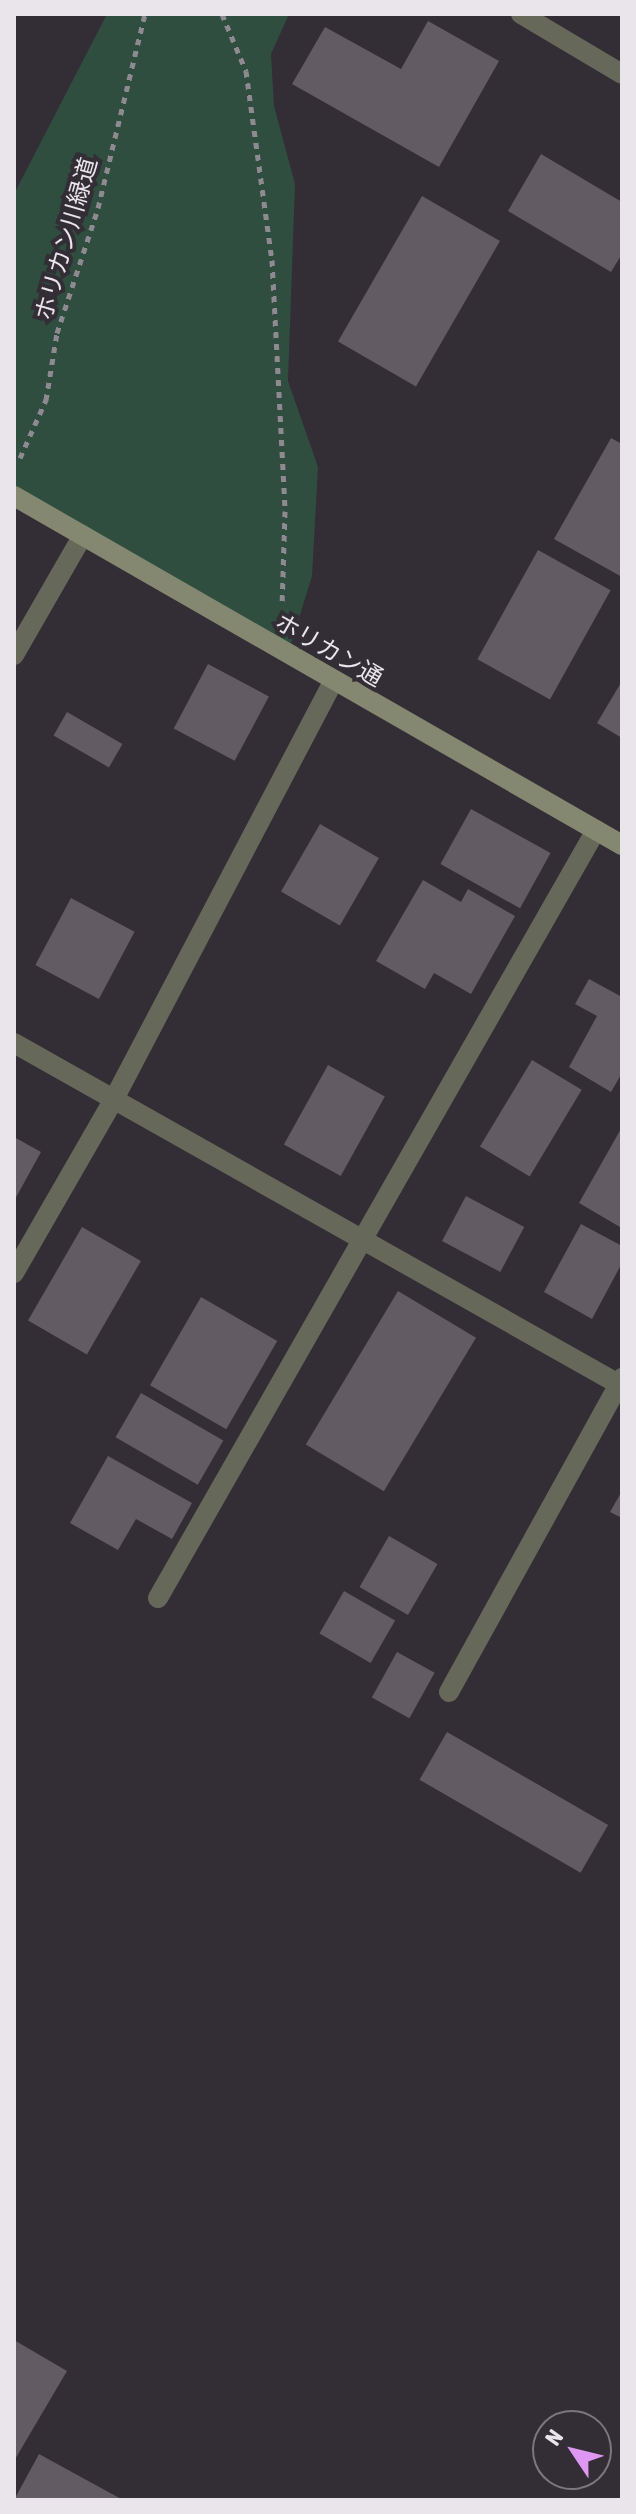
<!DOCTYPE html>
<meta charset="utf-8">
<style>
body{margin:0}
#map{position:relative;width:636px;height:2514px;overflow:hidden;background:#332d35;font-family:"Asap Condensed","Noto Sans JP",sans-serif}
div>[style]{position:absolute}
.green>*{inset:0;background:#2f4e40}
.building>*{inset:0;background:#625b64;transform-origin:0 0}
.path>*{height:5px;margin-top:-2.5px;transform-origin:0;background:repeating-linear-gradient(90deg,#8f8a91 0 6px,transparent 0 12px)}
.street>*{height:20px;margin:-10px;padding:0 10px;transform-origin:10px;border-radius:10px;background:#66685a}
.secondary>*{height:20px;margin:-10px;padding:0 10px;transform-origin:10px;border-radius:10px;background:#848871}
span{translate:-50% -50%;white-space:nowrap;text-align:center;line-height:1.15;-webkit-text-stroke:8px #332d35;paint-order:stroke}
.street-label{font-size:24px;color:#e9e5eb}
.frame{position:absolute;inset:0;border:16px solid #e9e5eb;pointer-events:none}
.north{position:absolute;left:532px;top:2410px;width:80px;height:80px;box-sizing:border-box;background:#332d35;border:2px solid #7c777e;border-radius:50%;rotate:305deg;font-size:22px;font-weight:700;line-height:32px;text-align:center;color:#e9e5eb}
.north::after{content:'';display:block;margin:auto;width:28px;height:36px;background:#de98f2;clip-path:polygon(50% 0,100% 100%,50% 72%,0 100%)}
</style>
<div id="map">
<div class="green">
<i style="clip-path:polygon(107px 14px,289px 14px,271px 54px,274px 106px,295px 184px,288px 381px,318px 467px,312px 576px,287px 657px,14px 495px,14px 194px)"></i>
</div>
<div class="building">
<i style="clip-path:polygon(428px 21px,499px 61px,439px 167px,292px 84px,325px 27px,401px 69px)"></i>
<i style="clip-path:polygon(541px 154px,622px 202px,622px 254px,611px 272px,508px 211px)"></i>
<i style="left:422px;top:196px;width:90px;height:168px;rotate:30deg"></i>
<i style="clip-path:polygon(611px 438px,622px 444px,622px 577px,554px 539px)"></i>
<i style="left:538px;top:550px;width:83px;height:125px;rotate:29deg"></i>
<i style="left:208px;top:664px;width:69px;height:73px;rotate:28deg"></i>
<i style="clip-path:polygon(622px 681px,622px 738px,597px 723px)"></i>
<i style="left:67px;top:712px;width:64px;height:27px;rotate:30deg"></i>
<i style="left:471px;top:809px;width:91px;height:63px;rotate:29deg"></i>
<i style="left:320px;top:824px;width:68px;height:78px;rotate:30deg"></i>
<i style="clip-path:polygon(423px 880px,461px 902px,468px 889px,515px 916px,471px 994px,434px 973px,425px 989px,376px 961px)"></i>
<i style="left:71px;top:898px;width:72px;height:76px;rotate:28deg"></i>
<i style="clip-path:polygon(589px 979px,622px 997px,622px 1073px,611px 1092px,569px 1067px,597px 1016px,575px 1004px)"></i>
<i style="left:532px;top:1060px;width:58px;height:101px;rotate:31deg"></i>
<i style="left:328px;top:1065px;width:65px;height:91px;rotate:29deg"></i>
<i style="clip-path:polygon(622px 1127px,622px 1223px,620px 1227px,579px 1203px)"></i>
<i style="clip-path:polygon(14px 1137px,41px 1152px,14px 1201px)"></i>
<i style="left:466px;top:1196px;width:66px;height:51px;rotate:28deg"></i>
<i style="clip-path:polygon(581px 1224px,622px 1246px,622px 1263px,592px 1319px,544px 1292px)"></i>
<i style="left:82px;top:1227px;width:68px;height:108px;rotate:30deg"></i>
<i style="left:398px;top:1291px;width:91px;height:179px;rotate:31deg"></i>
<i style="left:201px;top:1297px;width:88px;height:102px;rotate:30deg"></i>
<i style="left:141px;top:1393px;width:95px;height:51px;rotate:30deg"></i>
<i style="clip-path:polygon(108px 1456px,192px 1503px,172px 1539px,136px 1519px,118px 1550px,70px 1523px)"></i>
<i style="clip-path:polygon(622px 1491px,622px 1518px,610px 1512px)"></i>
<i style="left:389px;top:1536px;width:56px;height:59px;rotate:30deg"></i>
<i style="left:344px;top:1591px;width:59px;height:49px;rotate:30deg"></i>
<i style="left:397px;top:1652px;width:43px;height:52px;rotate:29deg"></i>
<i style="left:447px;top:1732px;width:186px;height:55px;rotate:30deg"></i>
<i style="clip-path:polygon(14px 2340px,67px 2371px,14px 2461px)"></i>
<i style="clip-path:polygon(39px 2454px,123px 2500px,14px 2500px)"></i>
</div>
<div class="path">
<i style="left:222px;top:14px;width:62px;rotate:67.2deg"></i>
<i style="left:246px;top:71px;width:191px;rotate:82.2deg"></i>
<i style="left:272px;top:260px;width:251px;rotate:87deg"></i>
<i style="left:285px;top:511px;width:94px;rotate:91.8deg"></i>
<i style="left:20px;top:458px;width:64px;rotate:-65.9deg"></i>
<i style="left:46px;top:400px;width:68px;rotate:-80.7deg"></i>
<i style="left:57px;top:333px;width:132px;rotate:-71.8deg"></i>
<i style="left:98px;top:208px;width:200px;rotate:-76.4deg"></i>
</div>
<div class="street">
<i style="left:521px;top:14px;width:117px;rotate:30.7deg"></i>
<i style="left:14px;top:655px;width:138px;rotate:-60.1deg"></i>
<i style="left:14px;top:1043px;width:698px;rotate:29.43deg"></i>
<i style="left:14px;top:1273px;width:201px;rotate:-60.1deg"></i>
<i style="left:114px;top:1099px;width:470px;rotate:-62.3deg"></i>
<i style="left:158px;top:1598px;width:884px;rotate:-60.3deg"></i>
<i style="left:449px;top:1692px;width:359px;rotate:-61.1deg"></i>
</div>
<div class="secondary">
<i style="left:14px;top:496px;width:701px;rotate:29.86deg"></i>
</div>
<div class="street-label">
<span style="left:66px;top:239px;rotate:-74deg">ホリカン川緑道</span>
<span style="left:329px;top:650px;rotate:30deg">ホリカン通</span>
</div>
<div class="frame"></div>
<div class="north">N</div>
</div>
